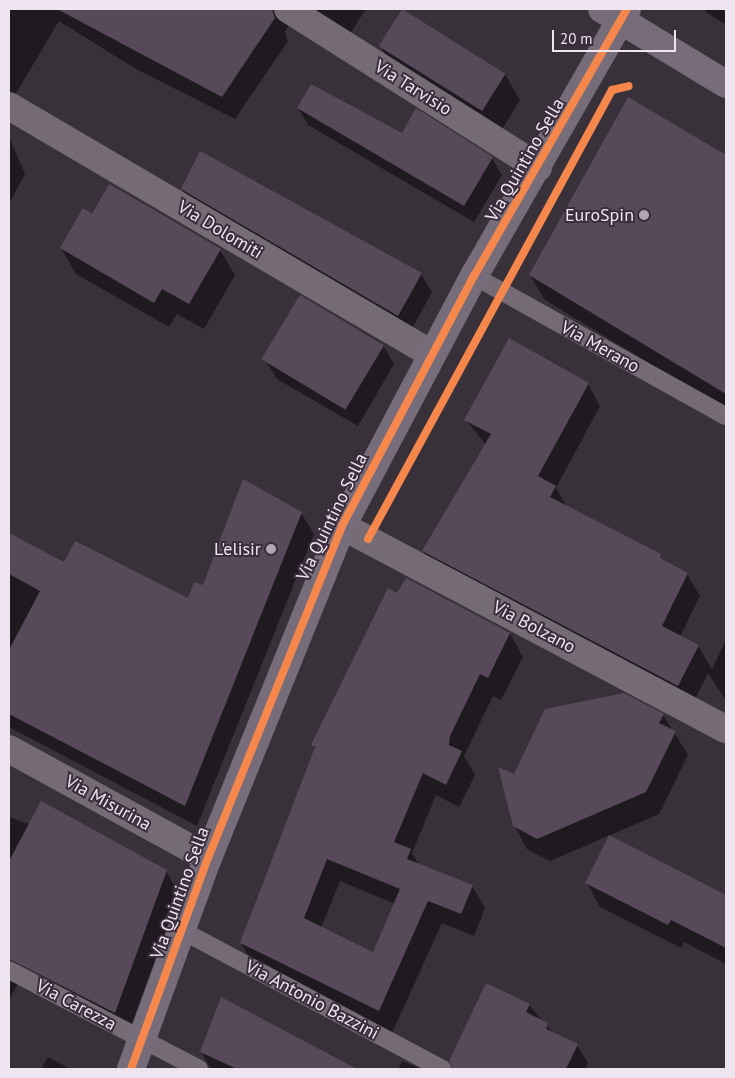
<!DOCTYPE html>
<style>
body{margin:0}
#map{position:relative;width:735px;height:1078px;overflow:hidden;background:#39313a;font-family:"PT Sans",sans-serif}
div>[style]{position:absolute}
.shadow>*{inset:0;background:#0007}
.building>*{inset:0;background:#57495a;transform-origin:0 0}
.lane>*{height:18px;margin:-9px;padding:0 9px;transform-origin:9px;border-radius:9px;background:#746b75}
.street>*{height:28px;margin:-14px;padding:0 14px;transform-origin:14px;border-radius:14px;background:#746b75}
.secondary>*{height:28px;margin:-14px;padding:0 14px;transform-origin:14px;border-radius:14px;background:#776c79}
.cycleway>*{height:8px;margin:-4px;padding:0 4px;transform-origin:4px;border-radius:4px;background:#f5874c}
.dots>*{width:14px;height:14px;translate:-50% -50%;box-sizing:border-box;border:2px solid #3c2d3e;border-radius:50%}
span{translate:-50% -50%;white-space:nowrap;text-align:center;line-height:1.15;-webkit-text-stroke:4px #3c2d3e;paint-order:stroke}
.street-label{font-size:18px;color:#eee5f0}
.poi-label{font-size:18px;color:#eee5f0}
.right{translate:-100% -50%;text-align:right}
.frame{position:absolute;inset:0;border:10px solid #eee5f0;pointer-events:none}
.scale{position:absolute;left:552px;top:30px;width:124px;height:22px;box-sizing:border-box;border:2px solid #eee5f0;border-top:0;padding-left:6px;font-size:15px;line-height:18px;white-space:nowrap;color:#eee5f0;-webkit-text-stroke:4px #3c2d3e;paint-order:stroke}
</style>
<div id="map">
<div class="shadow">
<i style="clip-path:polygon(9px 9px,366px 9px,346px 40px,293px 18px,285px 32px,288px 41px,235px 119px,136px 69px,59px 21px,9px 105px)"></i>
<i style="clip-path:polygon(705px 9px,726px 9px,726px 25px,707px 13px)"></i>
<i style="clip-path:polygon(401px 10px,505px 74px,520px 100px,497px 138px,396px 73px,381px 47px)"></i>
<i style="clip-path:polygon(628px 98px,726px 157px,726px 410px,545px 300px,530px 275px)"></i>
<i style="clip-path:polygon(298px 108px,492px 158px,502px 175px,474px 222px,308px 125px)"></i>
<i style="clip-path:polygon(9px 137px,25px 174px,10px 202px,9px 201px)"></i>
<i style="clip-path:polygon(182px 189px,421px 274px,432px 292px,409px 334px,193px 208px)"></i>
<i style="clip-path:polygon(93px 216px,220px 250px,235px 275px,204px 329px,177px 314px,169px 327px,76px 274px,61px 248px)"></i>
<i style="clip-path:polygon(383px 345px,394px 364px,358px 426px,277px 379px,266px 361px)"></i>
<i style="clip-path:polygon(588px 384px,600px 406px,556px 488px,567px 507px,687px 574px,700px 596px,680px 637px,698px 646px,712px 669px,726px 640px,726px 701px,708px 673px,691px 707px,436px 572px,423px 551px,486px 445px,466px 420px)"></i>
<i style="clip-path:polygon(301px 513px,314px 534px,197px 826px,9px 727px,9px 534px,64px 564px,189px 600px)"></i>
<i style="clip-path:polygon(evenodd,510px 634px,523px 657px,501px 700px,493px 696px,464px 756px,475px 775px,459px 807px,436px 795px,412px 853px,419px 865px,472px 886px,485px 908px,474px 936px,442px 923px,392px 1033px,254px 966px,241px 943px,315px 750px,313px 745px,510px 634px,340px 881px,395px 904px,373px 954px,321px 928px,340px 881px)"></i>
<i style="clip-path:polygon(663px 715px,688px 755px,659px 814px,550px 861px,527px 849px,514px 825px,514px 776px)"></i>
<i style="clip-path:polygon(9px 817px,166px 871px,179px 893px,128px 1034px,19px 981px,9px 1001px)"></i>
<i style="clip-path:polygon(610px 837px,726px 896px,726px 964px,684px 942px,681px 948px,600px 907px,587px 883px)"></i>
<i style="clip-path:polygon(221px 998px,354px 1069px,211px 1069px,201px 1052px)"></i>
<i style="clip-path:polygon(529px 1005px,553px 1033px,577px 1045px,588px 1063px,585px 1069px,489px 1069px,470px 1060px)"></i>
<i style="clip-path:polygon(48px 1057px,70px 1069px,41px 1069px)"></i>
<i style="clip-path:polygon(402px 1061px,421px 1069px,398px 1069px)"></i>
</div>
<div class="building">
<i style="clip-path:polygon(57px 9px,272px 9px,275px 18px,222px 97px)"></i>
<i style="left:402px;top:9px;width:122px;height:44px;rotate:32deg"></i>
<i style="clip-path:polygon(311px 84px,402px 133px,416px 108px,493px 157px,464px 206px,297px 108px)"></i>
<i style="clip-path:polygon(628px 97px,726px 155px,726px 394px,529px 275px)"></i>
<i style="clip-path:polygon(200px 151px,422px 273px,398px 316px,181px 189px)"></i>
<i style="clip-path:polygon(109px 184px,221px 249px,189px 304px,162px 289px,154px 303px,60px 248px,83px 208px,92px 214px)"></i>
<i style="left:300px;top:295px;width:98px;height:75px;rotate:31deg"></i>
<i style="clip-path:polygon(509px 338px,589px 383px,538px 476px,556px 486px,550px 497px,661px 554px,660px 558px,688px 573px,662px 626px,699px 645px,678px 686px,422px 551px,491px 434px,464px 420px)"></i>
<i style="clip-path:polygon(243px 479px,302px 512px,185px 806px,9px 714px,9px 650px,40px 591px,9px 574px,9px 533px,64px 562px,75px 541px,188px 598px,194px 582px,203px 585px)"></i>
<i style="clip-path:polygon(evenodd,406px 578px,510px 633px,488px 678px,480px 674px,450px 736px,449px 745px,462px 751px,446px 785px,423px 773px,394px 842px,411px 849px,407px 859px,473px 885px,461px 914px,428px 901px,379px 1011px,240px 943px,315px 747px,311px 745px,388px 588px,397px 593px,406px 578px,327px 859px,400px 889px,373px 952px,304px 918px,327px 859px)"></i>
<i style="clip-path:polygon(624px 693px,664px 714px,659px 723px,676px 731px,646px 792px,537px 839px,513px 826px,498px 767px,514px 774px,545px 709px)"></i>
<i style="clip-path:polygon(41px 801px,167px 870px,115px 1013px,9px 959px,9px 861px)"></i>
<i style="clip-path:polygon(609px 835px,726px 895px,726px 948px,671px 920px,668px 925px,585px 883px)"></i>
<i style="clip-path:polygon(486px 983px,530px 1004px,526px 1012px,548px 1023px,546px 1029px,578px 1044px,566px 1069px,453px 1069px,449px 1061px)"></i>
<i style="clip-path:polygon(221px 997px,357px 1069px,237px 1069px,200px 1052px)"></i>
</div>
<div class="lane">
<i style="left:474px;top:276px;width:288px;rotate:29.1deg"></i>
<i style="left:181px;top:930px;width:296px;rotate:28deg"></i>
<i style="left:9px;top:970px;width:214px;rotate:27.5deg"></i>
</div>
<div class="street">
<i style="left:288px;top:9px;width:296px;rotate:32.3deg"></i>
<i style="left:9px;top:106px;width:489px;rotate:30.4deg"></i>
<i style="left:342px;top:526px;width:434px;rotate:27.9deg"></i>
<i style="left:9px;top:749px;width:227px;rotate:28.7deg"></i>
</div>
<div class="secondary">
<i style="left:602px;top:9px;width:145px;rotate:31.2deg"></i>
<i style="left:131px;top:1069px;width:225px;rotate:-70deg"></i>
<i style="left:208px;top:858px;width:358px;rotate:-68deg"></i>
<i style="left:342px;top:526px;width:283px;rotate:-62.2deg"></i>
<i style="left:474px;top:276px;width:308px;rotate:-60.2deg"></i>
</div>
<div class="cycleway">
<i style="left:368px;top:539px;width:511px;rotate:-61.48deg"></i>
<i style="left:612px;top:90px;width:17px;rotate:-13deg"></i>
<i style="left:131px;top:1069px;width:225px;rotate:-70deg"></i>
<i style="left:208px;top:858px;width:358px;rotate:-68deg"></i>
<i style="left:342px;top:526px;width:283px;rotate:-62.2deg"></i>
<i style="left:474px;top:276px;width:308px;rotate:-60.2deg"></i>
</div>
<div class="dots">
<i style="left:644px;top:215px;background:#afa6b0"></i>
<i style="left:271px;top:549px;background:#afa6b0"></i>
</div>
<div class="street-label">
<span style="left:413px;top:88px;rotate:32deg">Via Tarvisio</span>
<span style="left:525px;top:160px;rotate:-60deg">Via Quintino Sella</span>
<span style="left:220px;top:230px;rotate:31deg">Via Dolomiti</span>
<span style="left:600px;top:347px;rotate:29deg">Via Merano</span>
<span style="left:332px;top:517px;rotate:-64deg">Via Quintino Sella</span>
<span style="left:534px;top:627px;rotate:28deg">Via Bolzano</span>
<span style="left:108px;top:803px;rotate:29deg">Via Misurina</span>
<span style="left:180px;top:893px;rotate:-70deg">Via Quintino Sella</span>
<span style="left:312px;top:1000px;rotate:28deg">Via Antonio Bazzini</span>
<span style="left:76px;top:1005px;rotate:28deg">Via Carezza</span>
</div>
<div class="poi-label">
<span class="right" style="left:634px;top:215px">EuroSpin</span>
<span class="right" style="left:261px;top:549px">L'elisir</span>
</div>
<div class="frame"></div>
<div class="scale">20 m</div>
</div>
